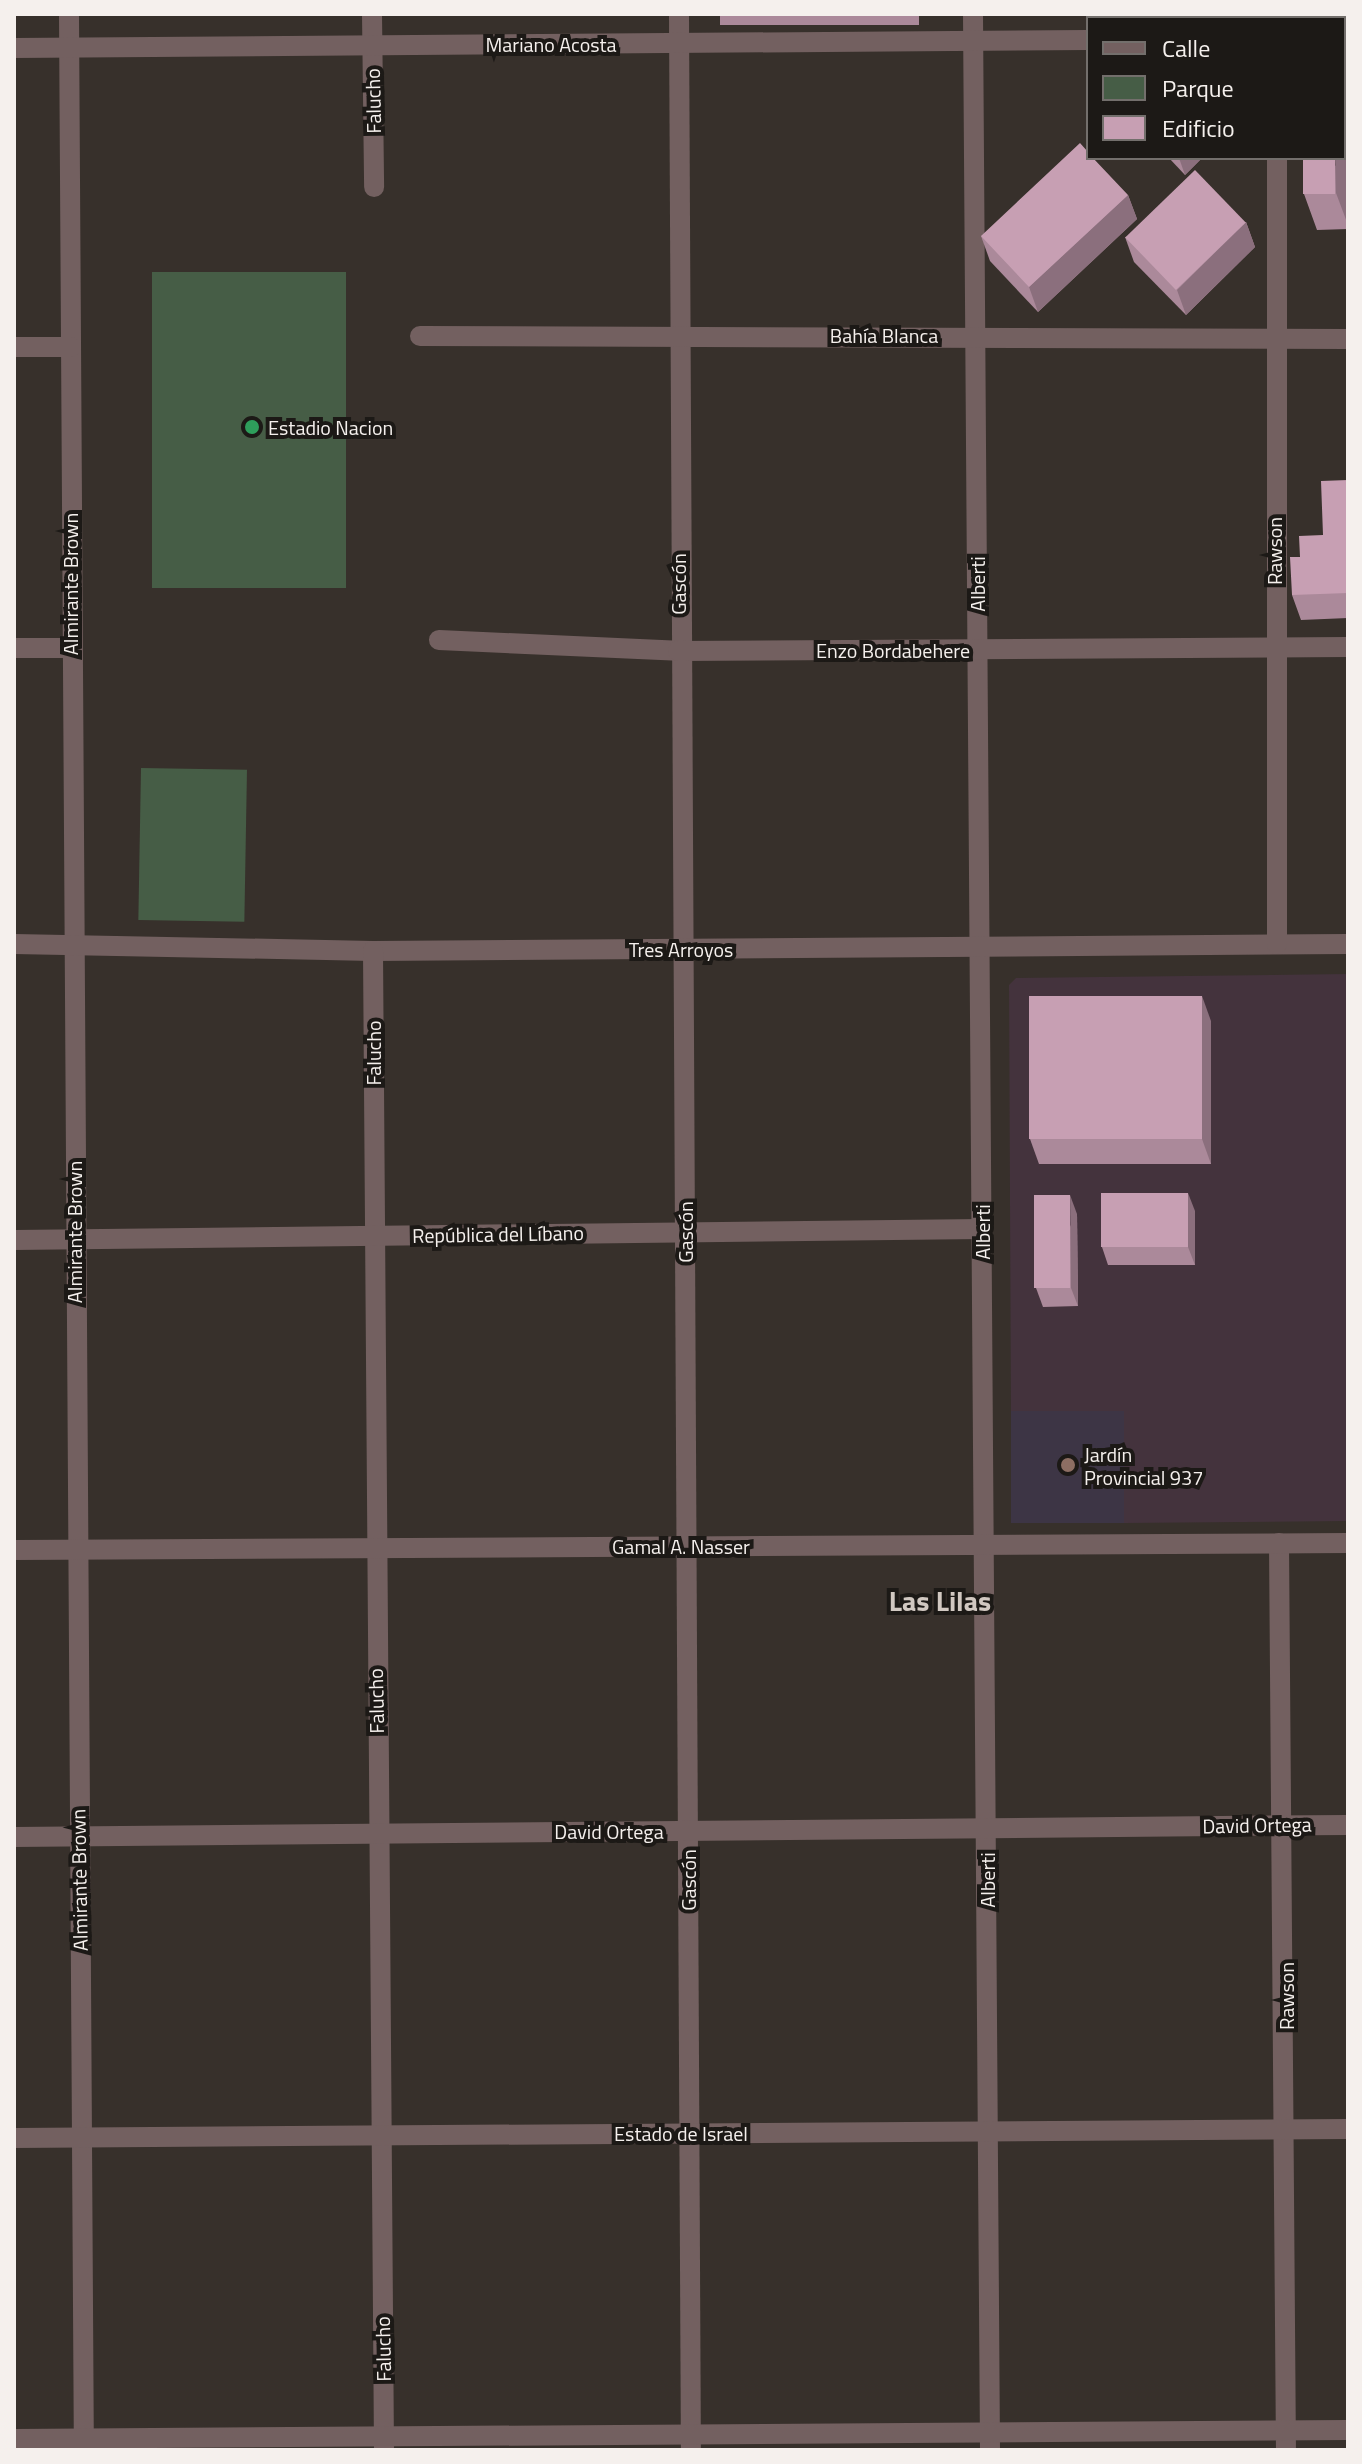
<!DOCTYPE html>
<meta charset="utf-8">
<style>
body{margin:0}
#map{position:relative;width:1362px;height:2464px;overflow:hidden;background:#37302b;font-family:"Titillium Web",sans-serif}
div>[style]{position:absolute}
.industrial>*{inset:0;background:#44333d}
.education>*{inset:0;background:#3d3545;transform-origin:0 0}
.green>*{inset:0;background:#465d46;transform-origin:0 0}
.minor>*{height:20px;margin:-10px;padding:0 10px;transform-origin:10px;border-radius:10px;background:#736060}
.wall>*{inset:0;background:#ab899a;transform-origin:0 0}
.shaded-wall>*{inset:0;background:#8b6f7d}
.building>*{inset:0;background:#c79fb3;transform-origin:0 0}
.dots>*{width:22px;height:22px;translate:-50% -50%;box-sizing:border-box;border:4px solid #1c1916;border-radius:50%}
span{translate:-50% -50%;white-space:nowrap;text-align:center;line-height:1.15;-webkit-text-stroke:8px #1c1916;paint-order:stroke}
.street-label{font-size:20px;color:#f5f0ed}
.poi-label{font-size:20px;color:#f5f0ed}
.left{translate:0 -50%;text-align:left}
.district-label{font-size:28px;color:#d1c8c1;font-weight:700}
.frame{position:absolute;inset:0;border:16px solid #f5f0ed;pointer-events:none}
.legend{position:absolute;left:1086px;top:16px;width:260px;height:144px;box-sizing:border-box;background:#1c1916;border:2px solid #736f6c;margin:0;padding:10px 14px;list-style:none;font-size:24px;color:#f5f0ed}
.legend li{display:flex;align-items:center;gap:16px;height:40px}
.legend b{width:40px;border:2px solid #736f6c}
</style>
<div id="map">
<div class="industrial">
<i style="clip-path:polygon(1348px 974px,1348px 1521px,1124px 1523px,1124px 1412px,1011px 1411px,1009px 985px,1016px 978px)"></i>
</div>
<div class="education">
<i style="left:1011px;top:1411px;width:113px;height:112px"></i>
</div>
<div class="green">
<i style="left:152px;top:272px;width:194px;height:316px"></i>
<i style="left:141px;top:768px;width:106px;height:152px;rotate:1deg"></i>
</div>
<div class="minor">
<i style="left:69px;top:14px;width:2436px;rotate:89.65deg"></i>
<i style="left:372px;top:14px;width:173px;rotate:89.3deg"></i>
<i style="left:679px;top:14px;width:2436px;rotate:89.72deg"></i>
<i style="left:973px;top:14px;width:2436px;rotate:89.6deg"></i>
<i style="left:1279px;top:14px;width:4px;rotate:90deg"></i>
<i style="left:1344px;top:38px;width:4px"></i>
<i style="left:14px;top:48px;width:1074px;rotate:-0.43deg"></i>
<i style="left:420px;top:336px;width:928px;rotate:0.19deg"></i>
<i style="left:14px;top:347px;width:57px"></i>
<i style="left:439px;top:640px;width:239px;rotate:2.6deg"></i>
<i style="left:678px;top:651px;width:670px;rotate:-0.34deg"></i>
<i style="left:14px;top:648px;width:55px"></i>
<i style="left:14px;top:944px;width:359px;rotate:1.1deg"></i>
<i style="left:373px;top:951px;width:975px;rotate:-0.41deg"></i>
<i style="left:1277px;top:944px;width:786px;rotate:-90deg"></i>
<i style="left:373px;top:951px;width:1499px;rotate:89.58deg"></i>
<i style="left:14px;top:1240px;width:968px;rotate:-0.65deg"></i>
<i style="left:1279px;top:1543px;width:907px;rotate:89.56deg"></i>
<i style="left:14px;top:1550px;width:1334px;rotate:-0.3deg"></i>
<i style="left:14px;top:1837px;width:1334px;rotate:-0.52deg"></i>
<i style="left:14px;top:2138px;width:1334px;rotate:-0.39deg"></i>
<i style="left:14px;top:2439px;width:1334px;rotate:-0.39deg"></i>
</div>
<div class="wall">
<i style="left:720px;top:14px;width:199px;height:11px"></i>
<i style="clip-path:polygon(1344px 45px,1348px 45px,1348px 111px,1346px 111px,1348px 229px,1317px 230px,1304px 194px,1344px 158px)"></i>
<i style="clip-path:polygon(1169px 158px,1202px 158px,1185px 175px)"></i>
<i style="clip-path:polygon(1128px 195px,1137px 219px,1038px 312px,990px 261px,981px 236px)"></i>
<i style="clip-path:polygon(1246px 222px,1255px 247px,1186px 315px,1134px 262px,1125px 237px)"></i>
<i style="clip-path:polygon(1348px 480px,1348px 618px,1301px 620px,1292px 595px,1300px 557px,1323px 535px)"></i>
<i style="clip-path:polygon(1211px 1021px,1211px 1164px,1039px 1164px,1030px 1139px)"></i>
<i style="clip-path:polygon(1195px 1211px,1195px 1265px,1108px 1265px,1102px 1247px)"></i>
<i style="clip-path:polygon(1077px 1214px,1078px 1306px,1043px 1307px,1036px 1288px)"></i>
</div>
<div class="shaded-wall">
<i style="clip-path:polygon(1344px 106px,1346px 111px,1348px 225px,1336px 193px,1335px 158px,1344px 158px)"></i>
<i style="clip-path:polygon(1179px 158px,1202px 158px,1185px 175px)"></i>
<i style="clip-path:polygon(1128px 195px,1137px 219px,1038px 312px,1029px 287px)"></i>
<i style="clip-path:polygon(1246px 222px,1255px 247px,1186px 315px,1177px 290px)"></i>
<i style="clip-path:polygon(1202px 996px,1211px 1021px,1211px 1164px,1202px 1139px)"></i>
<i style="clip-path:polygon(1188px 1193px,1195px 1211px,1195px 1265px,1188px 1247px)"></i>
<i style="clip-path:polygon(1070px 1195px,1077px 1214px,1078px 1306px,1071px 1288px)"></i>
</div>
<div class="building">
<i style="left:1344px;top:45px;width:4px;height:29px"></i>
<i style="clip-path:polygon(1080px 143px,1088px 152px,1088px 158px,1093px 158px,1128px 195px,1029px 287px,981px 236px)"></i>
<i style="left:1303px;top:158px;width:32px;height:36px"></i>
<i style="left:1195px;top:170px;width:73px;height:97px;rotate:46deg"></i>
<i style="clip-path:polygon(1348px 480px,1348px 593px,1292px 595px,1290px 557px,1300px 557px,1299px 536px,1323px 535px,1321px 481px)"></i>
<i style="left:1029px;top:996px;width:173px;height:143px"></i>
<i style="left:1101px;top:1193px;width:87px;height:54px"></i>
<i style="left:1034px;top:1195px;width:36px;height:93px"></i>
</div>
<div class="dots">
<i style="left:252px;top:427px;background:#2e9e5b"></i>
<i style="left:1068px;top:1465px;background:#8d6e63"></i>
</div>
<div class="street-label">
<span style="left:551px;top:44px">Mariano Acosta</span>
<span style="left:373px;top:101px;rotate:-91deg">Falucho</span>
<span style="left:884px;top:335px">Bahía Blanca</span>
<span style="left:1274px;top:551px;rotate:-90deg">Rawson</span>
<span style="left:70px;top:584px;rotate:-90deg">Almirante Brown</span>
<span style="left:678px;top:584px;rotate:-90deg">Gascón</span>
<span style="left:977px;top:584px;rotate:-90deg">Alberti</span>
<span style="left:893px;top:650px">Enzo Bordabehere</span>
<span style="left:681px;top:949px">Tres Arroyos</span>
<span style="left:373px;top:1053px;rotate:-90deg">Falucho</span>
<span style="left:74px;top:1232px;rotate:-90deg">Almirante Brown</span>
<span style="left:685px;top:1232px;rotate:-90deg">Gascón</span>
<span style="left:982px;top:1232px;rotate:-90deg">Alberti</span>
<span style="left:498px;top:1234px;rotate:-1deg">República del Líbano</span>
<span style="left:681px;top:1546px">Gamal A. Nasser</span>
<span style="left:376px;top:1701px;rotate:-91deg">Falucho</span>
<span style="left:1257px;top:1825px;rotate:-1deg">David Ortega</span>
<span style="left:609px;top:1831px">David Ortega</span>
<span style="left:79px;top:1880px;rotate:-91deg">Almirante Brown</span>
<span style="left:688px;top:1880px;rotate:-90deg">Gascón</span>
<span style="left:987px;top:1880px;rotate:-90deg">Alberti</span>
<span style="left:1286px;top:1996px;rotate:-90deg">Rawson</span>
<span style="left:681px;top:2133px">Estado de Israel</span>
<span style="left:383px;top:2349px;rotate:-91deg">Falucho</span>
</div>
<div class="poi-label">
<span class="left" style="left:268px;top:427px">Estadio Nacion</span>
<span class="left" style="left:1084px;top:1466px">Jardín<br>Provincial 937</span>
</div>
<div class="district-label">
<span style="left:940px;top:1601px">Las Lilas</span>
</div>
<div class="frame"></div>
<ul class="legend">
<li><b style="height:10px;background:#736060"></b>Calle</li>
<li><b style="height:22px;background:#465d46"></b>Parque</li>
<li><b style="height:22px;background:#c79fb3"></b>Edificio</li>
</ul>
</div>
